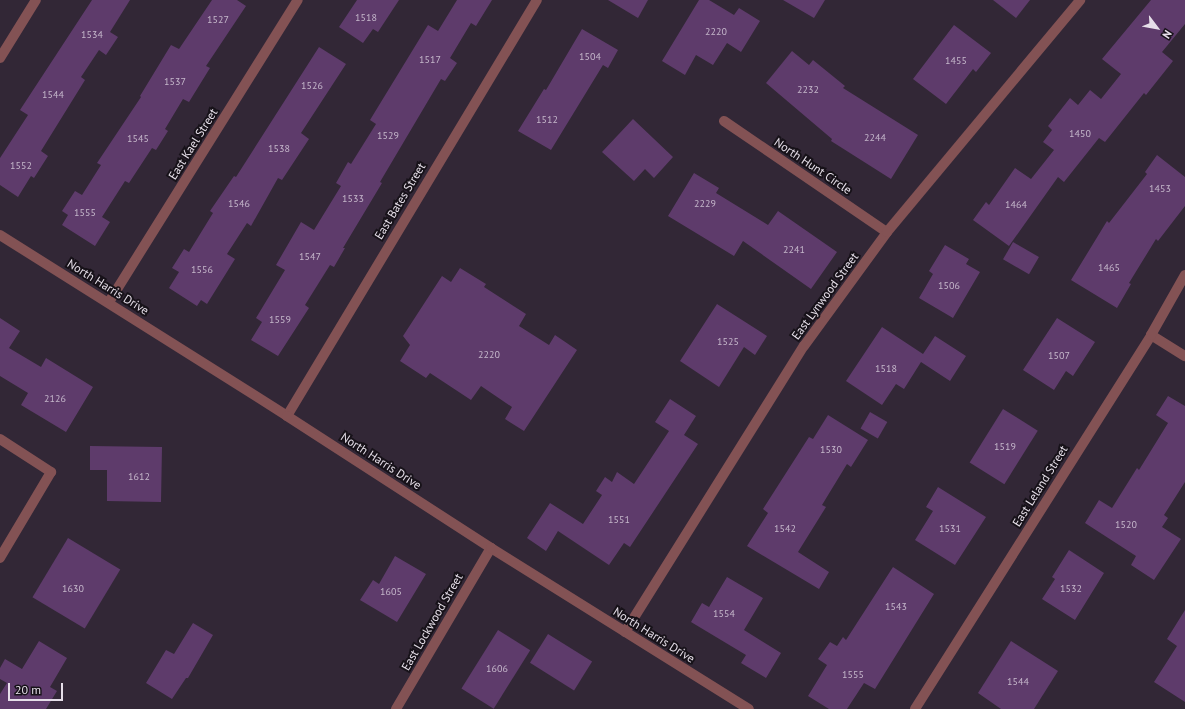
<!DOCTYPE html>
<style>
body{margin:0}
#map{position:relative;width:1185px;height:709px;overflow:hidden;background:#322736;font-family:"PT Sans",sans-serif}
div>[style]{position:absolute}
.building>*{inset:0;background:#5e3b6b;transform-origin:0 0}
.minor>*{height:10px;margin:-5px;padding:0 5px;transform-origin:5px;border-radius:5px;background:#835254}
.tertiary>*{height:10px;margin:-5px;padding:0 5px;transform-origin:5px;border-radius:5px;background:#835254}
span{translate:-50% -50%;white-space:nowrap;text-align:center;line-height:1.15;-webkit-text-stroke:4px #171219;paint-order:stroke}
.number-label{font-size:10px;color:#c4b6ca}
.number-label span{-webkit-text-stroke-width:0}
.street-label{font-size:12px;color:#e6dfe9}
.north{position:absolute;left:1137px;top:8px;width:40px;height:40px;-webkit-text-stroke:3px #171219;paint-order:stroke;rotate:122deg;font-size:11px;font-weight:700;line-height:16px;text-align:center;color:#e6dfe9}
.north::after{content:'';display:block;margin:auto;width:14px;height:18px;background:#e6dfe9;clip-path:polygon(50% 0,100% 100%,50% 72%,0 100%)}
.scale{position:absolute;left:8px;top:683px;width:55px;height:18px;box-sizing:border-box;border:2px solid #e6dfe9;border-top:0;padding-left:5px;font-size:12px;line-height:14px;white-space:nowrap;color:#e6dfe9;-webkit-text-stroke:3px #171219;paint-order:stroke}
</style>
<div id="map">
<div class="building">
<i style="clip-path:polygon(92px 0,130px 0,110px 32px,118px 37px,106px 55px,99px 50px,81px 77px,85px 80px,41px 151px,48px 156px,34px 178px,31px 176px,18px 197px,0 185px,0 158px,28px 115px,20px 110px)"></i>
<i style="clip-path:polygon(212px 0,237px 0,246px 6px,206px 66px,210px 68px,189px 102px,183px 99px,165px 129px,168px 131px,156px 150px,152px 148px,129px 183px,125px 181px,102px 217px,110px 222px,95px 246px,62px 225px,68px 215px,62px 211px,75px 191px,82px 195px,101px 165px,97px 163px,141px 97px,140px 96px,171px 45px,179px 49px)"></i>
<i style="clip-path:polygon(357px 0,399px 0,378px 32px,373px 29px,363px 43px,339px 27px)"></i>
<i style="clip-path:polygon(457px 0,492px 0,476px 26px,471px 23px,450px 58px,457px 63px,445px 81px,441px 79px,380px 182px,382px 183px,343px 248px,345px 248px,334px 267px,330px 265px,305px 305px,309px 308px,278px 356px,251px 340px,262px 322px,256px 318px,285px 270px,276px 265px,301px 222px,314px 230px,341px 186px,336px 183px,348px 162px,351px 164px,376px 124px,370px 120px,428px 25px,438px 31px)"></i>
<i style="clip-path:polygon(608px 0,648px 0,638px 18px)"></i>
<i style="clip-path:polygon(699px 0,709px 0,734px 15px,739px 8px,760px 21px,741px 52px,727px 43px,713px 65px,696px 55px,685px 75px,662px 61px)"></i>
<i style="clip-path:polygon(783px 0,825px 0,814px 18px)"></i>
<i style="clip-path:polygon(993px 0,1030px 0,1016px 18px)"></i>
<i style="clip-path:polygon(1151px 0,1185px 0,1185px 24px,1162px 52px,1173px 61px,1146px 95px,1144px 93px,1105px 142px,1099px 138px,1064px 182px,1058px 177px,1009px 246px,973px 220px,986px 202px,989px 205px,1015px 168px,1031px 179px,1054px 150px,1043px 142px,1052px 130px,1048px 126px,1070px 98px,1078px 105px,1090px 90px,1101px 99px,1121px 74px,1102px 59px)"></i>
<i style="clip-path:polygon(954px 25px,991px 53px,976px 72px,973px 69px,946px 104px,913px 79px)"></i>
<i style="clip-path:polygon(582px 29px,618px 50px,608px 68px,603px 65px,551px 150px,518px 131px,544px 89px,546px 90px)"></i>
<i style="clip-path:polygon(319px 47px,346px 64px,301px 133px,309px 139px,282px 180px,278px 178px,251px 226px,247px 223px,227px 254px,235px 259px,207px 304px,201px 300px,197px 306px,169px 288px,179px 272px,172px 268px,184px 249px,189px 252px,213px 213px,210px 211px,234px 176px,236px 177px)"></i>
<i style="clip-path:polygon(792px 51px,809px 65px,813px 60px,845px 86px,843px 88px,918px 135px,891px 179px,831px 141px,832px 139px,766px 83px)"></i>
<i style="clip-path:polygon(633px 119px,673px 157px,654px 178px,645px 169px,634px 181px,602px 152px)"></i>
<i style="clip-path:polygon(1157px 155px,1185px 177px,1185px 206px,1158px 241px,1156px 239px,1129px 283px,1131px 284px,1117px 308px,1071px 280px,1107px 221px,1109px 223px,1147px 174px,1145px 172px)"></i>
<i style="clip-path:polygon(694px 173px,719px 188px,716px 193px,768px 225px,778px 211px,837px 252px,811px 289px,743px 241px,734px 256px,668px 216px)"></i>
<i style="left:1013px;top:242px;width:30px;height:20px;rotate:30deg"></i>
<i style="clip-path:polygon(945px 245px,969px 259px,966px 264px,980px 272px,953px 318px,919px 298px,933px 274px,929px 271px)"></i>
<i style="clip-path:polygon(460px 268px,486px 284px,484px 287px,526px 314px,519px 326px,549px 345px,555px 335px,577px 350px,524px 431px,505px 419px,512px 407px,481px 386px,471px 400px,430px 373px,426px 378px,400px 361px,410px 345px,403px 336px,442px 276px,451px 282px)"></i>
<i style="clip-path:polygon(717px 304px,767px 336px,755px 355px,744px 347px,719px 387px,680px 361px)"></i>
<i style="clip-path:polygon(0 318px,20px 331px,9px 348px,41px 367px,46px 358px,93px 387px,66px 432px,21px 405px,28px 393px,0 376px)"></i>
<i style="clip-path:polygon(1057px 318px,1095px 342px,1073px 376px,1066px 371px,1054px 390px,1023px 370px)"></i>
<i style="clip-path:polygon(882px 327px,923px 354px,935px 336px,966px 356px,950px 381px,921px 362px,904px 389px,896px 384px,882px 405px,846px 381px)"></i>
<i style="clip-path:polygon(1168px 396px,1185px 406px,1185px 482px,1164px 515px,1168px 518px,1162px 527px,1181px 539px,1154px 580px,1131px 565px,1136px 556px,1085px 523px,1099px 500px,1112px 508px,1137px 468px,1139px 470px,1168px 423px,1156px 415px)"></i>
<i style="clip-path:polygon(670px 399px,696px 416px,684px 435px,698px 444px,630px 547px,624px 543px,609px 565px,558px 531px,546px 551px,527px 538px,550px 503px,583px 524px,602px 495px,596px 491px,605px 477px,612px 482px,617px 472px,634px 484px,669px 431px,655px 422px)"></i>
<i style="left:1003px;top:409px;width:41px;height:63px;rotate:32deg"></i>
<i style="left:870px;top:412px;width:20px;height:19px;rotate:30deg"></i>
<i style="clip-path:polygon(828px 415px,868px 440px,851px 467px,847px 464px,822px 505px,826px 507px,798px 552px,829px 572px,819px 589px,747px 546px,768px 513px,763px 509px,809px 437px,813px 439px)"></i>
<i style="clip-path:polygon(90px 446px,162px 447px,161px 502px,107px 501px,107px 470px,90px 470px)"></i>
<i style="clip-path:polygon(938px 487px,986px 517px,955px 565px,915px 540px,933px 511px,926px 507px)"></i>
<i style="left:68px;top:538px;width:61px;height:69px;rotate:31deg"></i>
<i style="clip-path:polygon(1069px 550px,1104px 573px,1075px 620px,1042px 599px,1055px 579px,1052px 577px)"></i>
<i style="clip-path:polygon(395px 556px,426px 574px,397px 622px,360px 600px,373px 580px,379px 584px)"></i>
<i style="clip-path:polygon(893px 567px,934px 594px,875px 689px,864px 683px,847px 709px,829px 709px,808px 696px,827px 665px,818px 659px,830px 642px,837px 646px,843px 637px,846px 640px)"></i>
<i style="clip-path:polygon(727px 577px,763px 598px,744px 630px,781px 653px,766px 678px,741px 663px,746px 655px,691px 622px,702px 603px,709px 607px)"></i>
<i style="clip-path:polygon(1185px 610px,1185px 702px,1154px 682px,1177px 646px,1167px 639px)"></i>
<i style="clip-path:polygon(193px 623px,213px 635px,188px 678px,186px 678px,172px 699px,146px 683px,166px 650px,174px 654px)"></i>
<i style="left:498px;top:630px;width:38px;height:69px;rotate:32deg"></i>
<i style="left:548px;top:634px;width:52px;height:34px;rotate:32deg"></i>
<i style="clip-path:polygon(39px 641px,67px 658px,50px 687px,57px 691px,46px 709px,0 709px,0 694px,7px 683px,0 679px,0 668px,5px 659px,22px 669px)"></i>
<i style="clip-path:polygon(1011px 641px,1058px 671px,1034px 709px,1001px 709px,978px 693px)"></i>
</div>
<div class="minor">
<i style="left:0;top:58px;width:68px;rotate:-58.2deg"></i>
<i style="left:724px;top:121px;width:197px;rotate:34.3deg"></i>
<i style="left:109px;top:302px;width:356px;rotate:-58deg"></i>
<i style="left:1151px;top:335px;width:40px;rotate:32deg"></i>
<i style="left:287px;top:416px;width:485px;rotate:-59deg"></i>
<i style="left:0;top:439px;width:61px;rotate:32.9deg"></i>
<i style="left:51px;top:472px;width:100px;rotate:120.7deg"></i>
<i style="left:625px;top:632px;width:337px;rotate:-58deg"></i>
<i style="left:804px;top:346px;width:141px;rotate:-53.9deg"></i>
<i style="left:887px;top:232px;width:302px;rotate:-50.2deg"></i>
<i style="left:396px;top:709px;width:187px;rotate:-59.5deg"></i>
<i style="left:915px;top:709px;width:442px;rotate:-57.7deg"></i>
<i style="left:1151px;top:335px;width:69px;rotate:-60.5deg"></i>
</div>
<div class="tertiary">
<i style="left:0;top:235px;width:339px;rotate:32.2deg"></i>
<i style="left:287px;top:416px;width:243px;rotate:32.9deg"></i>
<i style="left:491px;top:548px;width:304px;rotate:32deg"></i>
</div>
<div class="number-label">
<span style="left:366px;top:18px">1518</span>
<span style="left:218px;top:20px">1527</span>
<span style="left:716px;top:32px">2220</span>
<span style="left:92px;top:35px">1534</span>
<span style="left:590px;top:57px">1504</span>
<span style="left:430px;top:60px">1517</span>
<span style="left:956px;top:61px">1455</span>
<span style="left:175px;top:82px">1537</span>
<span style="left:312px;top:86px">1526</span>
<span style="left:808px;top:90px">2232</span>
<span style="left:53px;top:95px">1544</span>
<span style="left:547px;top:120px">1512</span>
<span style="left:1080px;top:134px">1450</span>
<span style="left:388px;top:136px">1529</span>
<span style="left:875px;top:138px">2244</span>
<span style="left:138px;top:139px">1545</span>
<span style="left:279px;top:149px">1538</span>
<span style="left:21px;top:166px">1552</span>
<span style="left:1160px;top:189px">1453</span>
<span style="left:353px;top:199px">1533</span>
<span style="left:239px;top:204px">1546</span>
<span style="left:705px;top:204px">2229</span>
<span style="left:1016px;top:205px">1464</span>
<span style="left:85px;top:213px">1555</span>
<span style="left:794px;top:250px">2241</span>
<span style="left:310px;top:257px">1547</span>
<span style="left:1109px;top:268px">1465</span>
<span style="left:202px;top:270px">1556</span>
<span style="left:949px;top:286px">1506</span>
<span style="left:280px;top:320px">1559</span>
<span style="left:728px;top:342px">1525</span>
<span style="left:489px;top:355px">2220</span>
<span style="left:1059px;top:356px">1507</span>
<span style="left:886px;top:369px">1518</span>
<span style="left:55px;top:399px">2126</span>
<span style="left:1005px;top:447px">1519</span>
<span style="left:831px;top:450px">1530</span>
<span style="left:139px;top:477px">1612</span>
<span style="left:619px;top:520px">1551</span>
<span style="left:1126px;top:525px">1520</span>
<span style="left:785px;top:529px">1542</span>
<span style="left:950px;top:529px">1531</span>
<span style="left:73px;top:589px">1630</span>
<span style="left:1071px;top:589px">1532</span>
<span style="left:391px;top:592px">1605</span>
<span style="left:896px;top:607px">1543</span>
<span style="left:724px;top:614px">1554</span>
<span style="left:497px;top:669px">1606</span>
<span style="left:853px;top:675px">1555</span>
<span style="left:1018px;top:682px">1544</span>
</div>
<div class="street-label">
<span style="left:193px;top:144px;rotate:-58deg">East Kael Street</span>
<span style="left:813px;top:166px;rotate:34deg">North Hunt Circle</span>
<span style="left:400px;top:201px;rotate:-59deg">East Bates Street</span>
<span style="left:108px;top:287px;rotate:32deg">North Harris Drive</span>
<span style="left:825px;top:296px;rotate:-54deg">East Lynwood Street</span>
<span style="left:381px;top:461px;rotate:33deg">North Harris Drive</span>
<span style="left:1040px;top:486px;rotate:-58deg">East Leland Street</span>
<span style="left:432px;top:622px;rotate:-60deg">East Lockwood Street</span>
<span style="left:654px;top:635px;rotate:32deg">North Harris Drive</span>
</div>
<div class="north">N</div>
<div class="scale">20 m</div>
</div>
